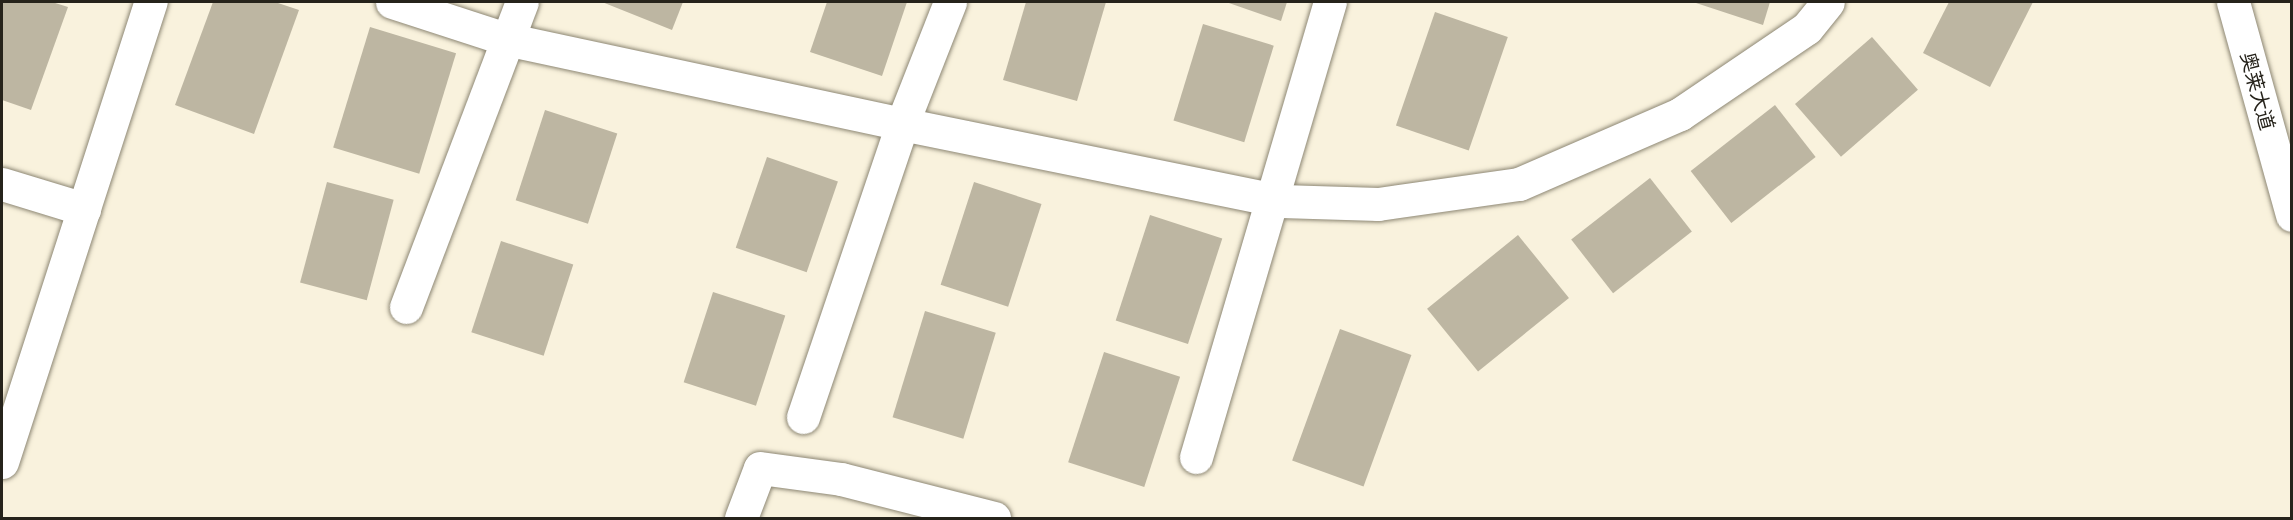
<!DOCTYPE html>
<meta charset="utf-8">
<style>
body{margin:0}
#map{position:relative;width:2293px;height:520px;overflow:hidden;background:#f9f2dd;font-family:"Archivo Narrow","Noto Sans SC",sans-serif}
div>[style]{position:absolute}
.building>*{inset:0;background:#bdb6a2;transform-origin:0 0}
.roads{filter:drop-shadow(0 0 2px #8d8774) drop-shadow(0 0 2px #8d8774)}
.street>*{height:33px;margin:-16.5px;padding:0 16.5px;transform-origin:16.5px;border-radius:16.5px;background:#fff}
span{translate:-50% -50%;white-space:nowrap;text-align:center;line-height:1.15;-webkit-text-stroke:4.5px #fff;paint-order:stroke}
.street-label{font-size:20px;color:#26231b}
.frame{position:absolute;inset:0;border:3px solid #26231b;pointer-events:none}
</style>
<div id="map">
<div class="building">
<i style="clip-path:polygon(2px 2px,52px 2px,68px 7px,31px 110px,2px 100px)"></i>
<i style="clip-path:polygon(213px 2px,275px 2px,299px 10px,254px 134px,175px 105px)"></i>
<i style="clip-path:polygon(602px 2px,683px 2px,672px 30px)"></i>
<i style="clip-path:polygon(827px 2px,907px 2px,882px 76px,810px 52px)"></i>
<i style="clip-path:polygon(1026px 2px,1106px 2px,1077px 101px,1003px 80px)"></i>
<i style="clip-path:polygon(1226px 2px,1287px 2px,1281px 21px)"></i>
<i style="clip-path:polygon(1693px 2px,1770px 2px,1763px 25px)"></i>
<i style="clip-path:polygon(1949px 2px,2033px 2px,1990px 87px,1923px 53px)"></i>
<i style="left:1435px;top:12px;width:77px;height:120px;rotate:19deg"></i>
<i style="left:1203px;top:24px;width:74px;height:101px;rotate:17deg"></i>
<i style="left:370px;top:27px;width:90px;height:126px;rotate:17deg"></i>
<i style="left:1872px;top:37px;width:70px;height:102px;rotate:49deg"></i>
<i style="left:1775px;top:105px;width:66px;height:107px;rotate:52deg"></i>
<i style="left:545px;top:110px;width:76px;height:95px;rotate:18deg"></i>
<i style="left:767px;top:157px;width:75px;height:96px;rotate:19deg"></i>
<i style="left:1650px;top:178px;width:68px;height:100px;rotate:52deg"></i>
<i style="left:327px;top:182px;width:69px;height:104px;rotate:15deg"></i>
<i style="left:974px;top:182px;width:71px;height:108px;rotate:18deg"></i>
<i style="left:1150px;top:215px;width:76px;height:111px;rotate:18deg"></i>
<i style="left:1518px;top:235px;width:81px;height:117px;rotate:51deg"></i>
<i style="left:501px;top:241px;width:76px;height:96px;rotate:18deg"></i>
<i style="left:713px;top:292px;width:76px;height:95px;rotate:18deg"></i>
<i style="left:925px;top:311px;width:74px;height:111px;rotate:17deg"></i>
<i style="left:1340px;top:329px;width:76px;height:140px;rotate:20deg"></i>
<i style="left:1104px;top:352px;width:80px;height:116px;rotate:18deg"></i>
</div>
<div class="roads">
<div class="street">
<i style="left:392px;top:2px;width:120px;rotate:18deg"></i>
<i style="left:506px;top:39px;width:405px;rotate:12.1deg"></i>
<i style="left:902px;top:124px;width:387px;rotate:11.5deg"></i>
<i style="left:1281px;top:201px;width:97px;rotate:1.8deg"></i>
<i style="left:1378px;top:204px;width:142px;rotate:-8.1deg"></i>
<i style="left:1519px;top:184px;width:176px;rotate:-23.5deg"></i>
<i style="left:1680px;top:114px;width:153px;rotate:-34.1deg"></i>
<i style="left:1807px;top:28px;width:33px;rotate:-51deg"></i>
<i style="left:2233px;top:2px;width:221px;rotate:74.5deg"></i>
<i style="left:2px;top:184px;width:86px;rotate:17deg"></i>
<i style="left:406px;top:307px;width:326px;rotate:-69.2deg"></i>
<i style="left:803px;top:417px;width:309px;rotate:-71.3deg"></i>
<i style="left:902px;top:124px;width:131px;rotate:-68.5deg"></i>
<i style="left:1196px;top:457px;width:474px;rotate:-73.6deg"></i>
<i style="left:2px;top:462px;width:484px;rotate:-72.1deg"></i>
<i style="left:741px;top:518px;width:53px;rotate:-69.2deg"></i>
<i style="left:760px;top:468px;width:82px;rotate:7.7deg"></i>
<i style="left:841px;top:479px;width:158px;rotate:14.3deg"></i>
</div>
</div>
<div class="street-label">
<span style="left:2258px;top:91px;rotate:75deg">奥莱大道</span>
</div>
<div class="frame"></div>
</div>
